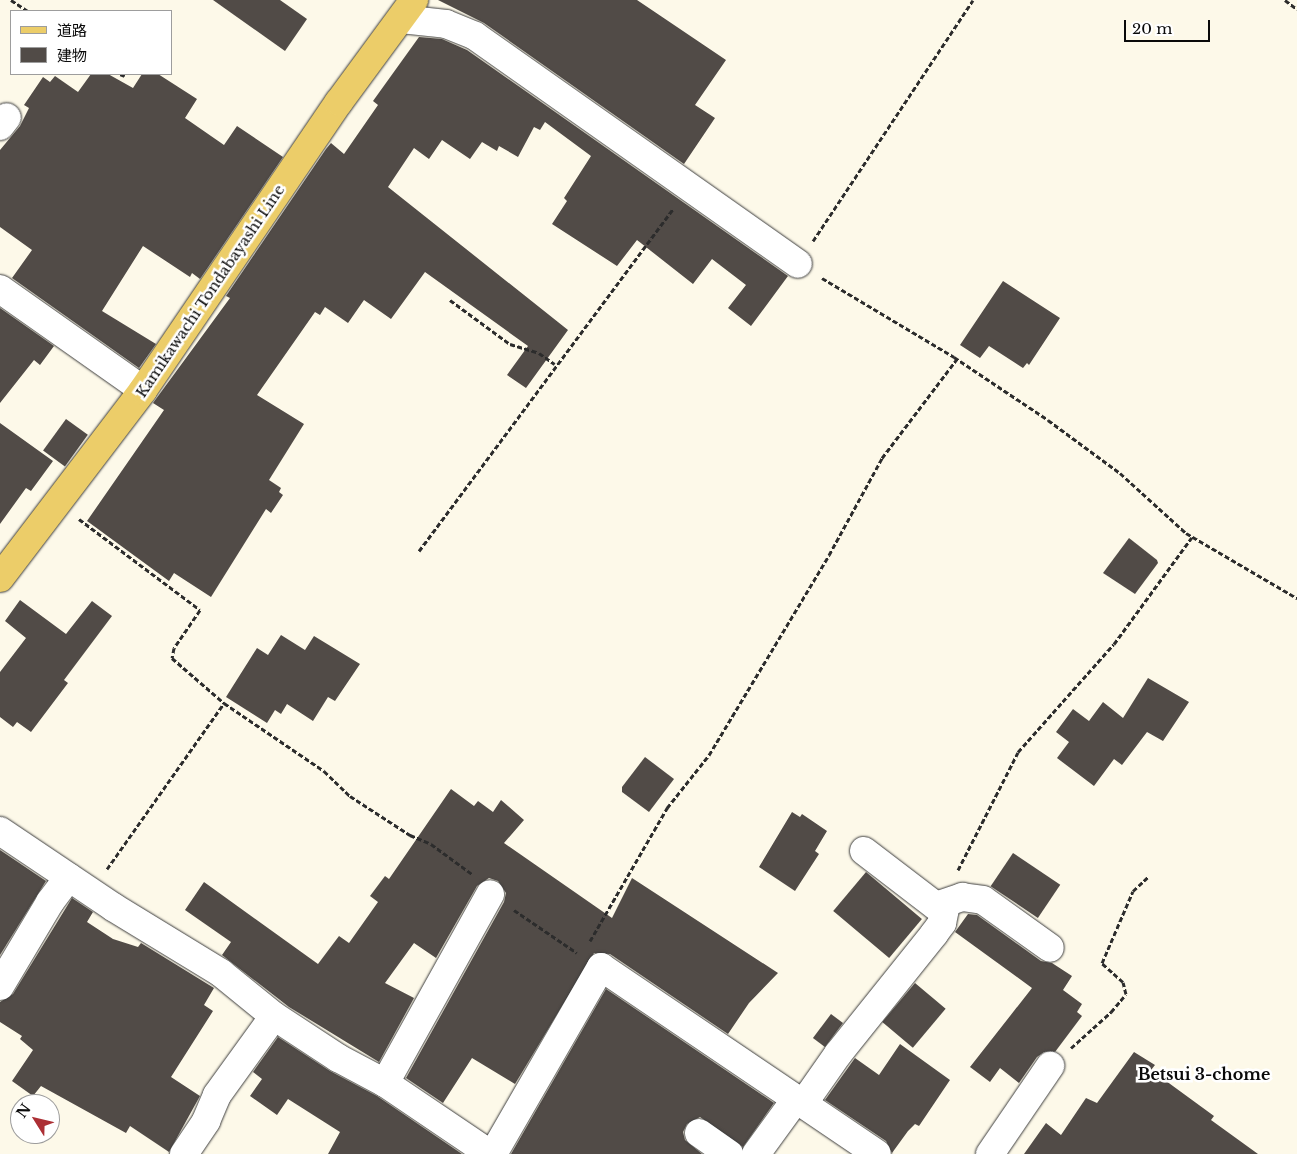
<!DOCTYPE html>
<meta charset="utf-8">
<style>
body{margin:0}
#map{position:relative;width:1297px;height:1154px;overflow:hidden;background:#fdf9e9;font-family:"Libre Baskerville","Noto Sans JP",serif}
div>[style]{position:absolute}
.building>*{inset:0;background:#514b47;transform-origin:0 0}
.path>*{height:3px;margin-top:-1.5px;transform-origin:0;background:repeating-linear-gradient(90deg,#2c2c2c 0 5px,transparent 0 7.5px)}
.roads{filter:drop-shadow(0 0 1px #3d3d3d) drop-shadow(0 0 1px #3d3d3d)}
.minor>*{height:28px;margin:-14px;padding:0 14px;transform-origin:14px;border-radius:14px;background:#fff}
.major>*{height:28px;margin:-14px;padding:0 14px;transform-origin:14px;border-radius:14px;background:#eccd69}
span{translate:-50% -50%;white-space:nowrap;text-align:center;line-height:1.15;-webkit-text-stroke:5px #fff;paint-order:stroke}
.street-label{font-size:15px;color:#0a0a0a}
.neighbourhood-label{font-size:16px;color:#0a0a0a;font-weight:700}
.legend{position:absolute;left:10px;top:10px;width:162px;height:65px;box-sizing:border-box;background:#fff;border:1px solid #9d9d9d;margin:0;padding:6px 9px;list-style:none;font-size:15px;color:#0a0a0a}
.legend li{display:flex;align-items:center;gap:10px;height:25px}
.legend b{width:25px;border:1px solid #9d9d9d}
.north{position:absolute;left:10px;top:1094px;width:50px;height:50px;box-sizing:border-box;background:#fff;border:1px solid #9d9d9d;border-radius:50%;rotate:306deg;font-size:14px;font-weight:700;line-height:20px;text-align:center;color:#0a0a0a}
.north::after{content:'';display:block;margin:auto;width:18px;height:22px;background:#ac2f34;clip-path:polygon(50% 0,100% 100%,50% 72%,0 100%)}
.scale{position:absolute;left:1124px;top:20px;width:86px;height:22px;box-sizing:border-box;border:2px solid #0a0a0a;border-top:0;padding-left:6px;font-size:15px;line-height:18px;white-space:nowrap;color:#0a0a0a;-webkit-text-stroke:4px #fff;paint-order:stroke}
</style>
<div id="map">
<div class="building">
<i style="clip-path:polygon(213px 0,280px 0,307px 19px,285px 51px)"></i>
<i style="clip-path:polygon(438px 0,637px 0,726px 60px,695px 105px,715px 118px,684px 164px,484px 23px)"></i>
<i style="clip-path:polygon(419px 37px,442px 39px,467px 50px,788px 276px,751px 326px,728px 308px,746px 285px,712px 259px,693px 284px,637px 240px,617px 266px,552px 224px,567px 201px,564px 198px,591px 156px,545px 122px,540px 130px,534px 127px,518px 157px,499px 146px,497px 151px,482px 142px,470px 159px,442px 140px,429px 159px,414px 148px,388px 187px,568px 330px,526px 388px,507px 375px,528px 346px,425px 272px,391px 319px,364px 300px,348px 323px,325px 307px,320px 315px,315px 312px,257px 395px,304px 424px,269px 480px,281px 488px,279px 492px,283px 495px,271px 513px,266px 509px,211px 597px,174px 573px,169px 581px,87px 521px,164px 410px,153px 403px,230px 298px,226px 296px,326px 149px,331px 143px,344px 154px,378px 105px,373px 101px)"></i>
<i style="clip-path:polygon(91px 74px,108px 74px,133px 88px,142px 74px,158px 74px,197px 99px,185px 118px,224px 145px,237px 126px,283px 157px,200px 279px,192px 273px,190px 277px,143px 246px,102px 311px,156px 344px,139px 368px,12px 278px,32px 250px,0 227px,0 150px,20px 126px,29px 108px,24px 105px,43px 77px,50px 82px,55px 76px,78px 92px)"></i>
<i style="clip-path:polygon(1003px 281px,1060px 318px,1029px 365px,1027px 363px,1023px 368px,989px 346px,980px 358px,960px 345px)"></i>
<i style="clip-path:polygon(0 308px,54px 346px,40px 365px,34px 360px,0 403px)"></i>
<i style="left:66px;top:419px;width:27px;height:39px;rotate:36deg"></i>
<i style="clip-path:polygon(0 423px,53px 461px,31px 491px,26px 488px,0 524px)"></i>
<i style="clip-path:polygon(1129px 538px,1157px 560px,1158px 563px,1135px 594px,1103px 573px)"></i>
<i style="clip-path:polygon(20px 600px,66px 634px,92px 601px,112px 616px,64px 680px,68px 683px,31px 732px,17px 722px,13px 727px,0 717px,0 672px,26px 638px,5px 621px)"></i>
<i style="clip-path:polygon(281px 635px,305px 650px,314px 636px,360px 664px,335px 701px,328px 697px,313px 721px,287px 704px,281px 714px,275px 710px,267px 723px,226px 697px,257px 648px,268px 655px)"></i>
<i style="clip-path:polygon(1148px 678px,1189px 702px,1163px 741px,1147px 732px,1122px 765px,1114px 759px,1094px 786px,1057px 758px,1069px 742px,1056px 732px,1073px 709px,1089px 721px,1103px 702px,1123px 718px)"></i>
<i style="clip-path:polygon(645px 757px,674px 779px,649px 812px,622px 792px,622px 787px)"></i>
<i style="clip-path:polygon(451px 789px,474px 806px,478px 801px,493px 812px,501px 800px,524px 820px,504px 843px,612px 918px,632px 878px,778px 973px,749px 1003px,728px 1034px,610px 954px,594px 953px,515px 1084px,472px 1058px,443px 1103px,406px 1078px,504px 902px,506px 893px,498px 881px,489px 878px,477px 886px,436px 958px,414px 943px,385px 983px,414px 998px,379px 1062px,289px 1007px,222px 955px,231px 942px,185px 910px,204px 882px,318px 964px,339px 936px,349px 943px,378px 902px,370px 896px,385px 876px,389px 879px)"></i>
<i style="clip-path:polygon(792px 812px,800px 817px,802px 814px,827px 831px,815px 851px,819px 854px,795px 891px,759px 867px)"></i>
<i style="clip-path:polygon(0 850px,46px 881px,0 955px)"></i>
<i style="left:1013px;top:853px;width:57px;height:40px;rotate:34deg"></i>
<i style="left:866px;top:872px;width:73px;height:51px;rotate:40deg"></i>
<i style="clip-path:polygon(72px 898px,93px 912px,87px 922px,113px 939px,138px 947px,141px 943px,214px 988px,204px 1005px,213px 1011px,171px 1077px,200px 1096px,169px 1152px,130px 1126px,126px 1133px,41px 1086px,33px 1096px,12px 1081px,33px 1050px,20px 1039px,22px 1036px,0 1022px,0 1002px,13px 994px)"></i>
<i style="clip-path:polygon(968px 914px,977px 915px,1041px 961px,1052px 963px,1072px 976px,1063px 990px,1082px 1004px,1077px 1012px,1082px 1016px,1055px 1052px,1044px 1052px,1037px 1057px,1019px 1083px,1000px 1068px,990px 1082px,970px 1067px,1032px 988px,955px 932px)"></i>
<i style="left:915px;top:983px;width:40px;height:51px;rotate:40deg"></i>
<i style="clip-path:polygon(606px 989px,774px 1103px,743px 1147px,700px 1117px,687px 1124px,683px 1132px,685px 1140px,702px 1154px,511px 1154px)"></i>
<i style="left:831px;top:1014px;width:15px;height:30px;rotate:37deg"></i>
<i style="clip-path:polygon(278px 1037px,330px 1071px,377px 1096px,462px 1154px,328px 1154px,340px 1132px,288px 1099px,277px 1115px,250px 1096px,262px 1079px,253px 1072px)"></i>
<i style="clip-path:polygon(900px 1044px,950px 1080px,919px 1126px,915px 1124px,908px 1131px,892px 1153px,886px 1141px,825px 1100px,855px 1058px,879px 1075px)"></i>
<i style="clip-path:polygon(1134px 1052px,1155px 1065px,1151px 1070px,1214px 1116px,1211px 1120px,1258px 1154px,1024px 1154px,1046px 1123px,1061px 1135px,1086px 1098px,1097px 1103px)"></i>
</div>
<div class="path">
<i style="left:11px;top:0;width:20px;rotate:33deg"></i>
<i style="left:1285px;top:0;width:15px;rotate:37deg"></i>
<i style="left:120px;top:74px;width:5px;rotate:22deg"></i>
<i style="left:813px;top:241px;width:289px;rotate:-56.4deg"></i>
<i style="left:822px;top:278px;width:154px;rotate:30.9deg"></i>
<i style="left:954px;top:357px;width:113px;rotate:33.8deg"></i>
<i style="left:1048px;top:420px;width:89px;rotate:36.4deg"></i>
<i style="left:1120px;top:473px;width:89px;rotate:42.3deg"></i>
<i style="left:1186px;top:533px;width:129px;rotate:30.4deg"></i>
<i style="left:450px;top:300px;width:74px;rotate:36.3deg"></i>
<i style="left:510px;top:344px;width:30px;rotate:17deg"></i>
<i style="left:539px;top:353px;width:19px;rotate:35deg"></i>
<i style="left:79px;top:519px;width:151px;rotate:36.9deg"></i>
<i style="left:200px;top:610px;width:46px;rotate:124.4deg"></i>
<i style="left:174px;top:648px;width:10px;rotate:101deg"></i>
<i style="left:172px;top:658px;width:69px;rotate:40.9deg"></i>
<i style="left:224px;top:703px;width:121px;rotate:34.2deg"></i>
<i style="left:324px;top:771px;width:36px;rotate:44deg"></i>
<i style="left:350px;top:796px;width:72px;rotate:33deg"></i>
<i style="left:410px;top:835px;width:23px;rotate:23deg"></i>
<i style="left:431px;top:844px;width:51px;rotate:36.2deg"></i>
<i style="left:419px;top:551px;width:426px;rotate:-53.4deg"></i>
<i style="left:107px;top:869px;width:203px;rotate:-54.8deg"></i>
<i style="left:958px;top:870px;width:132px;rotate:-63deg"></i>
<i style="left:1018px;top:752px;width:144px;rotate:-48.4deg"></i>
<i style="left:1114px;top:644px;width:132px;rotate:-53.9deg"></i>
<i style="left:514px;top:910px;width:76px;rotate:34.3deg"></i>
<i style="left:590px;top:941px;width:154px;rotate:-59.9deg"></i>
<i style="left:667px;top:808px;width:68px;rotate:-51.6deg"></i>
<i style="left:709px;top:755px;width:233px;rotate:-59deg"></i>
<i style="left:829px;top:555px;width:111px;rotate:-61.3deg"></i>
<i style="left:882px;top:458px;width:124px;rotate:-52.9deg"></i>
<i style="left:1071px;top:1048px;width:54px;rotate:-42deg"></i>
<i style="left:1111px;top:1012px;width:23px;rotate:-50deg"></i>
<i style="left:1126px;top:994px;width:12px;rotate:-104deg"></i>
<i style="left:1123px;top:982px;width:28px;rotate:-138deg"></i>
<i style="left:1102px;top:963px;width:78px;rotate:-66.7deg"></i>
<i style="left:1133px;top:891px;width:21px;rotate:-43deg"></i>
</div>
<div class="roads">
<div class="minor">
<i style="left:401px;top:19px;width:45px;rotate:6.3deg"></i>
<i style="left:446px;top:24px;width:31px;rotate:22deg"></i>
<i style="left:475px;top:36px;width:395px;rotate:35.2deg"></i>
<i style="left:0;top:126px;width:11px;rotate:-52deg"></i>
<i style="left:0;top:289px;width:175px;rotate:35.2deg"></i>
<i style="left:0;top:831px;width:136px;rotate:33.9deg"></i>
<i style="left:113px;top:907px;width:127px;rotate:31.4deg"></i>
<i style="left:221px;top:973px;width:68px;rotate:39.1deg"></i>
<i style="left:274px;top:1016px;width:77px;rotate:33.3deg"></i>
<i style="left:338px;top:1058px;width:53px;rotate:28deg"></i>
<i style="left:385px;top:1083px;width:127px;rotate:34.1deg"></i>
<i style="left:864px;top:851px;width:91px;rotate:37.4deg"></i>
<i style="left:936px;top:906px;width:28px;rotate:-19deg"></i>
<i style="left:962px;top:897px;width:21px;rotate:8deg"></i>
<i style="left:983px;top:900px;width:82px;rotate:35.6deg"></i>
<i style="left:0;top:986px;width:98px;rotate:-59.2deg"></i>
<i style="left:50px;top:902px;width:31px;rotate:-53deg"></i>
<i style="left:385px;top:1083px;width:216px;rotate:-60.9deg"></i>
<i style="left:803px;top:1104px;width:61px;rotate:-55deg"></i>
<i style="left:838px;top:1054px;width:154px;rotate:-51.3deg"></i>
<i style="left:934px;top:934px;width:14px;rotate:-54deg"></i>
<i style="left:942px;top:923px;width:19px;rotate:-78deg"></i>
<i style="left:699px;top:1133px;width:37px;rotate:35deg"></i>
<i style="left:184px;top:1154px;width:40px;rotate:-56deg"></i>
<i style="left:206px;top:1121px;width:28px;rotate:-67deg"></i>
<i style="left:217px;top:1095px;width:97px;rotate:-54.2deg"></i>
<i style="left:493px;top:1154px;width:216px;rotate:-60deg"></i>
<i style="left:601px;top:967px;width:333px;rotate:34.1deg"></i>
<i style="left:756px;top:1154px;width:68px;rotate:-54deg"></i>
<i style="left:990px;top:1154px;width:107px;rotate:-55.7deg"></i>
</div>
<div class="major">
<i style="left:0;top:578px;width:236px;rotate:-52.7deg"></i>
<i style="left:143px;top:390px;width:348px;rotate:-55.8deg"></i>
<i style="left:339px;top:102px;width:127px;rotate:-53.7deg"></i>
</div>
</div>
<div class="street-label">
<span style="left:210px;top:291px;rotate:-56deg">Kamikawachi Tondabayashi Line</span>
</div>
<div class="neighbourhood-label">
<span style="left:1204px;top:1074px">Betsui 3-chome</span>
</div>
<ul class="legend">
<li><b style="height:6px;background:#eccd69"></b>道路</li>
<li><b style="height:14px;background:#514b47"></b>建物</li>
</ul>
<div class="north">N</div>
<div class="scale">20 m</div>
</div>
